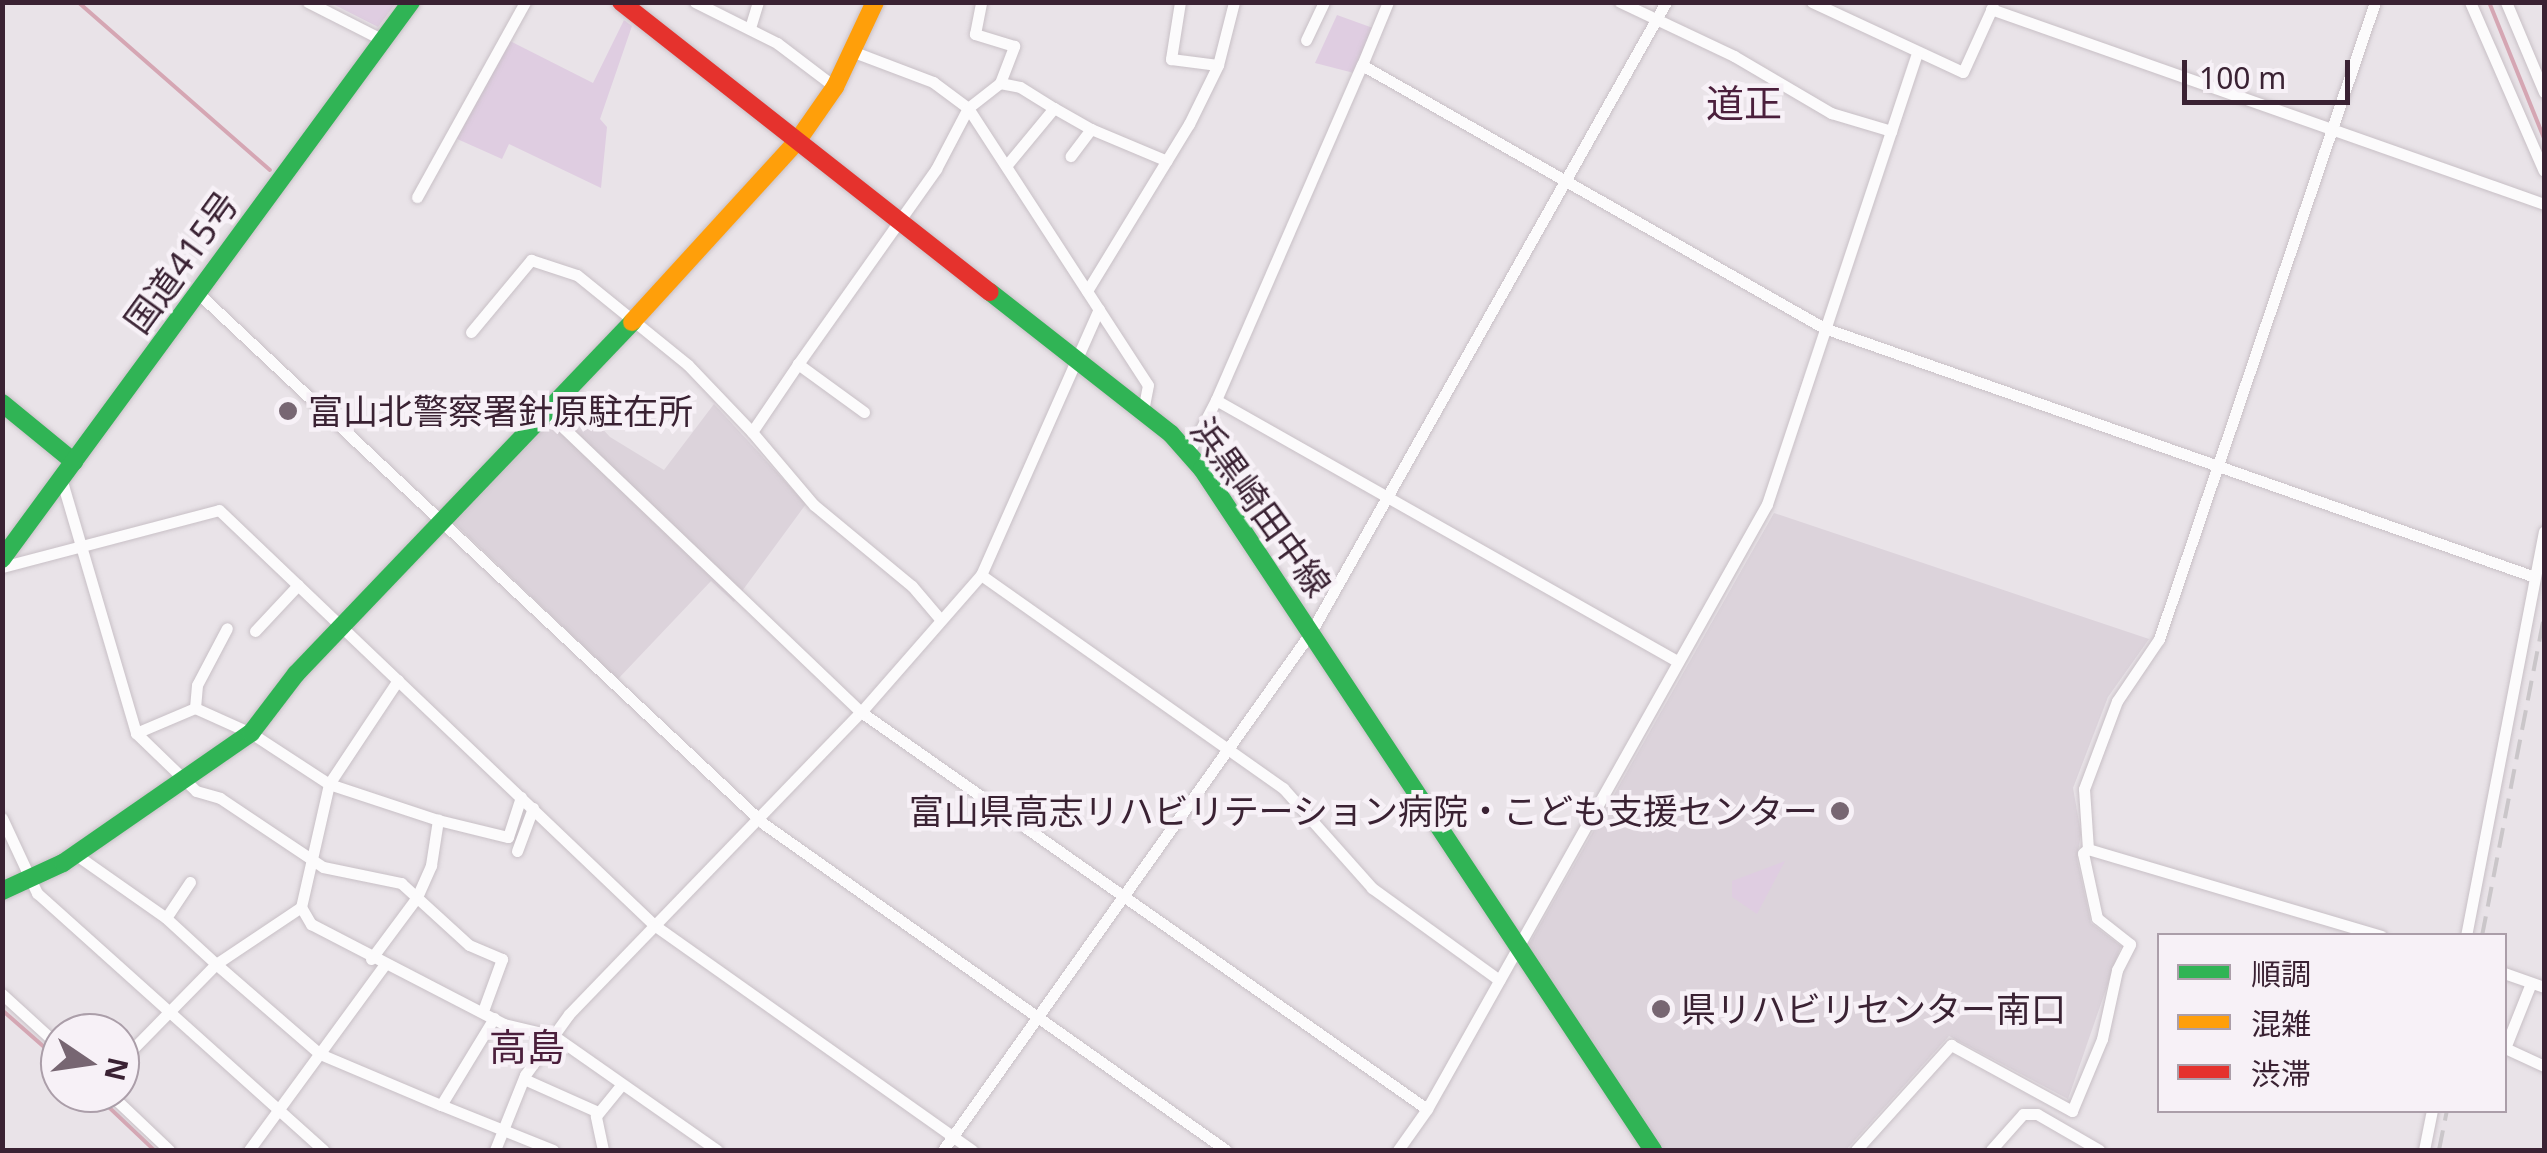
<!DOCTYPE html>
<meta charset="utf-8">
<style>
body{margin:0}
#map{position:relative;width:2547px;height:1153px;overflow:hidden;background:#e9e3e8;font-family:"Noto Sans","Noto Sans JP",sans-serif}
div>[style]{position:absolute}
.built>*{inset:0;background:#dcd3db}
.green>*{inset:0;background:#dfcde1}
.stream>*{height:4px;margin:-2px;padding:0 2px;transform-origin:2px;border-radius:2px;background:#d5a6b3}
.roads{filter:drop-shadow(0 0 2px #c8c0c6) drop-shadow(0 0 2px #c8c0c6)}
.street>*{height:11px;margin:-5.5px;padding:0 5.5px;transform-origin:5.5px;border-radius:5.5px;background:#fcfbfc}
.fast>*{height:18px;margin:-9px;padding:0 9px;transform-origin:9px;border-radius:9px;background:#30b455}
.slow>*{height:18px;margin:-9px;padding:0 9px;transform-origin:9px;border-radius:9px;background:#ff9f0a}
.jam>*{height:18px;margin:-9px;padding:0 9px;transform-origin:9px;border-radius:9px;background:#e5322d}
.rail>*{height:4px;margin-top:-2px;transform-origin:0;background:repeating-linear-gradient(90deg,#cac6c9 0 20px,transparent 0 30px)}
.dots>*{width:28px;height:28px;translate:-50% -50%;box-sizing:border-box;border:5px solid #f7f1f7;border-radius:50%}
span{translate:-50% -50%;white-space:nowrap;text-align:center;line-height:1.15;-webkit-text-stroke:9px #f7f1f7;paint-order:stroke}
.street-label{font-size:35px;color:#3a2233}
.poi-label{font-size:35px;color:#3a2233}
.left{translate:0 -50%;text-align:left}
.right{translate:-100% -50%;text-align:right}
.neighbourhood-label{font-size:38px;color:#4b1f3c}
.frame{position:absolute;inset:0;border:5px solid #3a2233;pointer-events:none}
.legend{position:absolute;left:2157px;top:933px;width:350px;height:180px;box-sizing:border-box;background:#f7f1f7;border:2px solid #ab9ea9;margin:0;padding:12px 18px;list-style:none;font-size:30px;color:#3a2233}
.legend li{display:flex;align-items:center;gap:20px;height:50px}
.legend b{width:50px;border:2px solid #ab9ea9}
.north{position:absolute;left:40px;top:1013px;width:100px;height:100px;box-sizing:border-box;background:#f7f1f7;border:2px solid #ab9ea9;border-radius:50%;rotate:103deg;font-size:28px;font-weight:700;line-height:40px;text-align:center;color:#3a2233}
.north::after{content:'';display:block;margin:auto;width:35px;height:45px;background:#776672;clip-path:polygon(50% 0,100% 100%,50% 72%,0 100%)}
.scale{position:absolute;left:2182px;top:60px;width:168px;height:45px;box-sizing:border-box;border:5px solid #3a2233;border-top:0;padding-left:12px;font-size:30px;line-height:35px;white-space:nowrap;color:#3a2233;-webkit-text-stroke:8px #f7f1f7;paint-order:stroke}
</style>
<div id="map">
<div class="built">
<i style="clip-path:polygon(572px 396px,610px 437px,664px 470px,714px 404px,806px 504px,734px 602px,711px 581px,618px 679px,453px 522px)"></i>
<i style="clip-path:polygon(1774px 513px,2149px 639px,2108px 697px,2073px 788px,2081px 833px,2077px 859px,2091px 923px,2121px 946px,2068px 1099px,1949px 1036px,1846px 1150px,1664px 1150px,1528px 946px)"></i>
</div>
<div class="green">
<i style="clip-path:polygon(331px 3px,396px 3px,378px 27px)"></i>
<i style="clip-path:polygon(1337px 15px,1373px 28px,1354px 73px,1315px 63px)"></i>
<i style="clip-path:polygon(624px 20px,632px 26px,600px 119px,607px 127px,601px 188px,509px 144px,502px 159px,455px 138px,510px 41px,593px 83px)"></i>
<i style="clip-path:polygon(1785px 861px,1757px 914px,1732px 897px,1732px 881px)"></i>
</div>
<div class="stream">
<i style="left:78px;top:2px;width:255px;rotate:41.2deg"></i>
<i style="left:2489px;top:2px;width:147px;rotate:68deg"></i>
<i style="left:2px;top:1010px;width:77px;rotate:41.3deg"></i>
<i style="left:94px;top:1093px;width:83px;rotate:43.5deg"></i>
</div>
<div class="roads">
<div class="street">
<i style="left:308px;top:2px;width:84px;rotate:26.9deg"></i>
<i style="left:695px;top:2px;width:92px;rotate:26.6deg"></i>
<i style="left:777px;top:43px;width:73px;rotate:37.2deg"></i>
<i style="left:1180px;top:2px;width:58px;rotate:99deg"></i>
<i style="left:1171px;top:59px;width:47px;rotate:7.3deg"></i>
<i style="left:1620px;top:2px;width:126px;rotate:25.3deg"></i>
<i style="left:1734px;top:56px;width:113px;rotate:30.4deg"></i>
<i style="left:1831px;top:113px;width:63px;rotate:16.7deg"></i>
<i style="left:1812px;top:2px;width:166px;rotate:24.9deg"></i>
<i style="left:1963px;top:72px;width:72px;rotate:-65.6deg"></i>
<i style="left:2375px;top:2px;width:673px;rotate:108.73deg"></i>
<i style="left:2159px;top:639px;width:75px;rotate:124.1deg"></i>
<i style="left:2117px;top:701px;width:94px;rotate:110.6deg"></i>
<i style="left:2084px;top:789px;width:60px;rotate:86.2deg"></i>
<i style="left:2088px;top:849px;width:306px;rotate:16.5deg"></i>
<i style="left:2470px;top:2px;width:184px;rotate:66.4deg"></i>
<i style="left:2506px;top:2px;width:98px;rotate:67.1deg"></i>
<i style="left:1991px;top:9px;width:586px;rotate:19.42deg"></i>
<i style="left:750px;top:28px;width:27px;rotate:-73deg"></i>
<i style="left:1306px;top:40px;width:42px;rotate:-64.7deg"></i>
<i style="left:854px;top:52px;width:85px;rotate:20.8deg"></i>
<i style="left:933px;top:82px;width:44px;rotate:36.6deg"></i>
<i style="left:968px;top:108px;width:330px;rotate:57deg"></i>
<i style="left:1148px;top:385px;width:26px;rotate:101deg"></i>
<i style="left:1362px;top:65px;width:68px;rotate:-67.6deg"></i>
<i style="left:1000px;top:83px;width:20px;rotate:11deg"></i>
<i style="left:1020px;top:87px;width:40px;rotate:32deg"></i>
<i style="left:1054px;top:108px;width:75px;rotate:129.6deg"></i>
<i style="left:1054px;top:108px;width:43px;rotate:29.6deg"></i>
<i style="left:1091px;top:129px;width:34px;rotate:127deg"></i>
<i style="left:1091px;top:129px;width:82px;rotate:22.8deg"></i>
<i style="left:417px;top:197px;width:223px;rotate:-61deg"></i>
<i style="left:1087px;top:291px;width:196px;rotate:-58.6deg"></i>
<i style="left:1189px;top:124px;width:66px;rotate:-63.8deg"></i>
<i style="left:1218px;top:65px;width:65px;rotate:-75.7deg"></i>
<i style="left:199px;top:294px;width:775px;rotate:43.17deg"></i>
<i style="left:764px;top:824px;width:565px;rotate:35.21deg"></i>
<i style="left:471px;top:332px;width:94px;rotate:-50.2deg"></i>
<i style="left:531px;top:260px;width:48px;rotate:18.1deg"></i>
<i style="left:577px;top:275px;width:143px;rotate:39deg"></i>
<i style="left:688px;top:365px;width:93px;rotate:46.3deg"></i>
<i style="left:798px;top:364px;width:82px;rotate:124.1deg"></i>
<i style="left:752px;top:432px;width:96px;rotate:49.7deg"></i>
<i style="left:814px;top:505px;width:127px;rotate:39.6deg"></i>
<i style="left:912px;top:586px;width:43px;rotate:49.7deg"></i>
<i style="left:1216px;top:400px;width:365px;rotate:-66.5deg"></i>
<i style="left:1362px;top:65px;width:532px;rotate:29.65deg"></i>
<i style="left:1824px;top:328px;width:753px;rotate:19.3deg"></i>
<i style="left:864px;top:412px;width:82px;rotate:-144deg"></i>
<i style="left:798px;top:364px;width:239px;rotate:-54.7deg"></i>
<i style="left:936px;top:169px;width:69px;rotate:-62.3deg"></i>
<i style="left:968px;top:108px;width:41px;rotate:-38deg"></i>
<i style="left:1000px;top:83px;width:40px;rotate:-69deg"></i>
<i style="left:1014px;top:46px;width:41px;rotate:-162.9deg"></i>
<i style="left:975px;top:34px;width:33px;rotate:-79deg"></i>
<i style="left:548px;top:413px;width:433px;rotate:43.7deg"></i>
<i style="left:861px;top:712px;width:691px;rotate:35.05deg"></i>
<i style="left:1188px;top:454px;width:61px;rotate:-62.6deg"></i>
<i style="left:1216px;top:400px;width:530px;rotate:29.52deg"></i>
<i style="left:61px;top:478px;width:266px;rotate:73.6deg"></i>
<i style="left:136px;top:733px;width:83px;rotate:44deg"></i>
<i style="left:196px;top:791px;width:25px;rotate:16deg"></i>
<i style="left:220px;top:798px;width:124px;rotate:33.8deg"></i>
<i style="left:323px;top:867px;width:80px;rotate:11.6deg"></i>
<i style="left:401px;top:883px;width:92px;rotate:42.4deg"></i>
<i style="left:469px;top:945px;width:36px;rotate:23deg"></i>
<i style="left:502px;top:959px;width:55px;rotate:110.1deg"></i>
<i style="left:2px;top:567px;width:224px;rotate:-14.7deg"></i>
<i style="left:219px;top:510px;width:601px;rotate:43.65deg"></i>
<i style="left:654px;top:925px;width:390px;rotate:35.3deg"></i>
<i style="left:981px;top:575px;width:370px;rotate:35.2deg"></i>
<i style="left:1283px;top:788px;width:134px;rotate:48.3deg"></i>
<i style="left:1372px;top:888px;width:157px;rotate:35.9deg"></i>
<i style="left:255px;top:631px;width:63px;rotate:-46.9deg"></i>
<i style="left:398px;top:680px;width:125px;rotate:123.6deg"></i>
<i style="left:329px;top:784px;width:126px;rotate:102.8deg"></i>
<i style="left:301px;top:907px;width:20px;rotate:60deg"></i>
<i style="left:311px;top:924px;width:217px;rotate:27.4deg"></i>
<i style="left:504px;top:1024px;width:51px;rotate:13.5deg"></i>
<i style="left:554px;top:1036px;width:199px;rotate:35deg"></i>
<i style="left:195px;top:708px;width:61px;rotate:24.1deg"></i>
<i style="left:251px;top:733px;width:93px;rotate:33.2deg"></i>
<i style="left:329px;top:784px;width:115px;rotate:18.3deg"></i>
<i style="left:438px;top:820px;width:72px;rotate:13.7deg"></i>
<i style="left:508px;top:837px;width:42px;rotate:-72deg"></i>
<i style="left:136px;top:733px;width:64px;rotate:-23deg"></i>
<i style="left:195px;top:708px;width:23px;rotate:-85deg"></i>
<i style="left:197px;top:685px;width:64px;rotate:-62.2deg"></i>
<i style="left:2px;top:818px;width:83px;rotate:65deg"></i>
<i style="left:37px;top:893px;width:385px;rotate:41.9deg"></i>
<i style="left:517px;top:851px;width:46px;rotate:-69.6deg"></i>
<i style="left:75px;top:854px;width:111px;rotate:35.1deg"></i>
<i style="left:190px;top:882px;width:43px;rotate:123.7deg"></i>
<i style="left:166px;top:918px;width:68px;rotate:42.6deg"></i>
<i style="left:216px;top:964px;width:102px;rotate:-33.8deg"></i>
<i style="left:2466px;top:936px;width:412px;rotate:-79.1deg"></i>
<i style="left:371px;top:959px;width:77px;rotate:-53.4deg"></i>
<i style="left:417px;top:897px;width:35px;rotate:-66deg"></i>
<i style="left:431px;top:865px;width:46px;rotate:-81.2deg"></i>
<i style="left:2504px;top:973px;width:42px;rotate:19.3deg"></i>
<i style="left:2531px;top:983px;width:70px;rotate:111.8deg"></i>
<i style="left:2505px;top:1048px;width:43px;rotate:24.8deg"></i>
<i style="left:2px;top:994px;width:79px;rotate:42.4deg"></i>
<i style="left:494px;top:1018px;width:102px;rotate:121.3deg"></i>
<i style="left:441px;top:1105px;width:121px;rotate:21.9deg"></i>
<i style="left:120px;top:1062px;width:137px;rotate:-45.6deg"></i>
<i style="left:216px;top:964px;width:138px;rotate:40.9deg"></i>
<i style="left:320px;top:1054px;width:131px;rotate:22.9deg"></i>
<i style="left:524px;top:1079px;width:81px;rotate:24deg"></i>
<i style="left:109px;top:1093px;width:83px;rotate:43.5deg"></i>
<i style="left:249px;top:1150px;width:227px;rotate:-53.8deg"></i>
<i style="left:495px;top:1150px;width:81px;rotate:-68.2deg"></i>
<i style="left:525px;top:1075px;width:75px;rotate:-54.2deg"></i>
<i style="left:569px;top:1014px;width:420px;rotate:-46deg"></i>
<i style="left:861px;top:712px;width:182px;rotate:-48.8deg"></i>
<i style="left:981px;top:575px;width:291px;rotate:-66.1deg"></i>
<i style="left:603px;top:1150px;width:35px;rotate:-102deg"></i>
<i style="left:596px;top:1116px;width:41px;rotate:-50.9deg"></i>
<i style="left:943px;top:1150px;width:635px;rotate:-54.61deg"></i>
<i style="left:1311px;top:632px;width:723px;rotate:-60.6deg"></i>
<i style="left:1398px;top:1150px;width:50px;rotate:-54.7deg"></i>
<i style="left:1427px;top:1109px;width:694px;rotate:-60.66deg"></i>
<i style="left:1767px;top:504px;width:474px;rotate:-71.6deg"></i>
<i style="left:1856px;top:1150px;width:142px;rotate:-47.9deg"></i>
<i style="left:1951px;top:1045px;width:138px;rotate:28.6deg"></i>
<i style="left:2072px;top:1111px;width:78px;rotate:-67.4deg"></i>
<i style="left:2102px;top:1039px;width:71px;rotate:-77.7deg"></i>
<i style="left:2117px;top:970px;width:29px;rotate:-63deg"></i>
<i style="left:2130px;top:944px;width:42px;rotate:-141.8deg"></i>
<i style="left:2097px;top:918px;width:66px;rotate:-102.2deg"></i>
<i style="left:2083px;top:853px;width:6px;rotate:-39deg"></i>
<i style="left:1991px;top:1150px;width:48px;rotate:-48.4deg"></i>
<i style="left:2023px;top:1114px;width:14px"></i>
<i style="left:2037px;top:1114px;width:72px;rotate:30.1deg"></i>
<i style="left:2424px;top:1150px;width:41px;rotate:-78.7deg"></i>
</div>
<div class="fast">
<i style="left:990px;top:292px;width:230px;rotate:38.1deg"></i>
<i style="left:1171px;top:434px;width:47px;rotate:48.5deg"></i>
<i style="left:1202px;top:469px;width:817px;rotate:56.49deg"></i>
<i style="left:2px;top:403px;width:93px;rotate:39.3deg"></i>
<i style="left:2px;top:559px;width:691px;rotate:-53.71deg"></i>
<i style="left:2px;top:891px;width:67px;rotate:-24.7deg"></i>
<i style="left:63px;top:863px;width:229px;rotate:-34.7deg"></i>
<i style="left:251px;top:733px;width:74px;rotate:-52.7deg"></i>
<i style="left:296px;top:674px;width:487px;rotate:-46.3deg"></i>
</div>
<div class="slow">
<i style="left:632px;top:322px;width:246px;rotate:-47.6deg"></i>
<i style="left:798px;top:140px;width:65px;rotate:-55.1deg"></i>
<i style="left:835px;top:87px;width:94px;rotate:-64.8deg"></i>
</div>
<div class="jam">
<i style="left:621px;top:2px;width:469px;rotate:38.2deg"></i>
</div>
</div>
<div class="rail">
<i style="left:2482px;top:936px;width:325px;rotate:-79deg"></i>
<i style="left:2439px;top:1150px;width:41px;rotate:-78.7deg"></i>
</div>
<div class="dots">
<i style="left:288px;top:411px;background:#776672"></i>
<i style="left:1840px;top:811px;background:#776672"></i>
<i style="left:1661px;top:1009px;background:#776672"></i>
</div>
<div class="street-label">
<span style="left:181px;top:262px;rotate:-54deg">国道415号</span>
<span style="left:1261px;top:507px;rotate:54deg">浜黒崎田中線</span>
</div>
<div class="poi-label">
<span class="left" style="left:308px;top:411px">富山北警察署針原駐在所</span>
<span class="right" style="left:1818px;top:811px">富山県高志リハビリテーション病院・こども支援センター</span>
<span class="left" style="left:1681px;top:1009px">県リハビリセンター南口</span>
</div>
<div class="neighbourhood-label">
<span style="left:1744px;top:103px">道正</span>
<span style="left:527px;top:1047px">高島</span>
</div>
<div class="frame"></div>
<ul class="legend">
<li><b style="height:12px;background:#30b455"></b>順調</li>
<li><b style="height:12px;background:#ff9f0a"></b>混雑</li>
<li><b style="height:12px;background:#e5322d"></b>渋滞</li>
</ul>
<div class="north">N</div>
<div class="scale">100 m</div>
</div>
